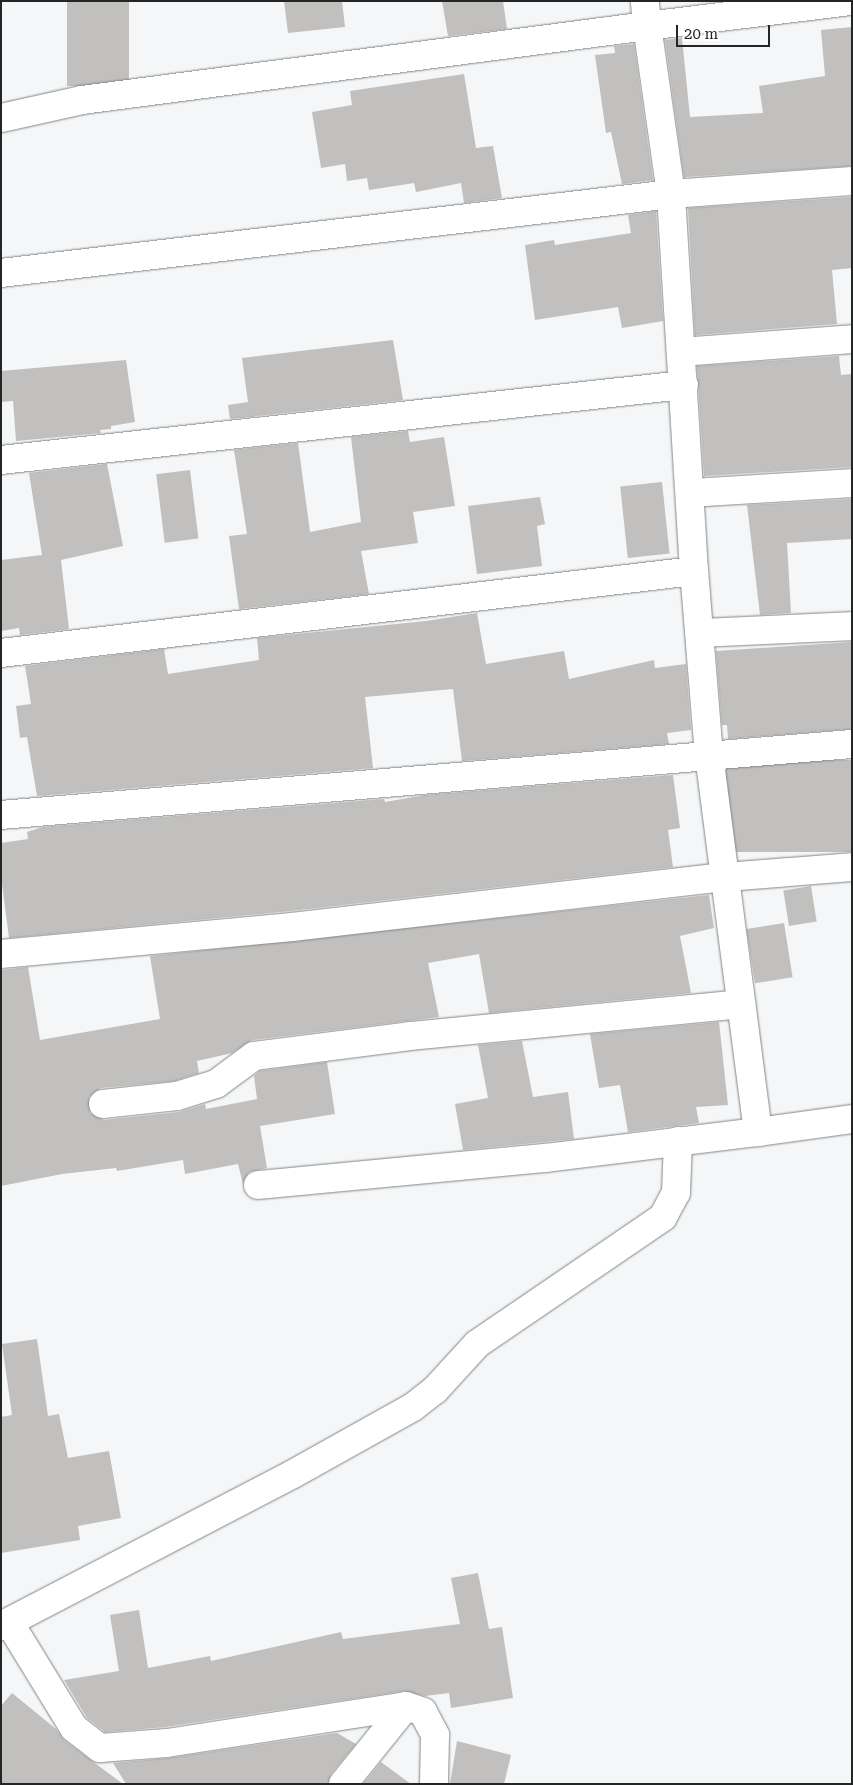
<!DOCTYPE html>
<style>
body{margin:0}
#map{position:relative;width:853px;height:1785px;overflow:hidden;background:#f4f6f7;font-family:"Roboto Serif",serif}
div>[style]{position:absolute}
.building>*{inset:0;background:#c1c0be;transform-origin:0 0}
.roads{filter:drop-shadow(0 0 1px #828485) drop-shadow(0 0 1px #828485)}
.minor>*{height:28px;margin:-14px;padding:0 14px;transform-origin:14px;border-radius:14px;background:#fff}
span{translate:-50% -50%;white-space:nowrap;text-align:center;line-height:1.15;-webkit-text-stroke:4px #fff;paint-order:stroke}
.frame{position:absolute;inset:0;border:2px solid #242525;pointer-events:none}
.scale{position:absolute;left:676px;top:25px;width:94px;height:22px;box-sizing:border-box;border:2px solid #242525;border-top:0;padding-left:6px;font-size:15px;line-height:18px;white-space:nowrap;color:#242525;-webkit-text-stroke:4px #fff;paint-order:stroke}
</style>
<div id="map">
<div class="building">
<i style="left:67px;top:1px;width:62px;height:85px"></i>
<i style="clip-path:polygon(284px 1px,342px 1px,345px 27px,288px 33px)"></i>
<i style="clip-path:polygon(442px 1px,503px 1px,507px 29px,448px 36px)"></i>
<i style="clip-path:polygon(852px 27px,852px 166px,684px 177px,665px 40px,682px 38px,690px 117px,763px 113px,759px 86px,825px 76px,821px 30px)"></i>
<i style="clip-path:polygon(634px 44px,653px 180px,622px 184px,611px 132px,606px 133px,595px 55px,615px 53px,614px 46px)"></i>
<i style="clip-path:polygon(464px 74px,476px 148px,493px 146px,502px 198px,464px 203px,461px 183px,416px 192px,414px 183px,369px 190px,367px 178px,347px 181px,345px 164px,321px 168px,312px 112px,352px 105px,350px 91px)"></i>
<i style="clip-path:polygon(852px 197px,852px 268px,832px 270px,837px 324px,695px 335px,688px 208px)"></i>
<i style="clip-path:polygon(656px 211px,663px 321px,622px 328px,618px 307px,535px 320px,525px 245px,554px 240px,555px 245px,631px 233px,628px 215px)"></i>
<i style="clip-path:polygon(393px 340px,403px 400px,230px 419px,228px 405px,248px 402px,242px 358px)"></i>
<i style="clip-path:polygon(839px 356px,841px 375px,852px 374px,852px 467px,704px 476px,697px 366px)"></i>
<i style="clip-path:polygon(126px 360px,135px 422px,111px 426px,111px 429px,100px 430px,101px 433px,16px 441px,13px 401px,1px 402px,1px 371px)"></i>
<i style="clip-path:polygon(408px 431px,410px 442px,444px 437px,455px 506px,413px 512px,418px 543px,361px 551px,369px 594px,239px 609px,229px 536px,247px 534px,234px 450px,298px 443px,310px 532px,361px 522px,351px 437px)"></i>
<i style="clip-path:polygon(107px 464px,123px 546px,61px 560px,69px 629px,20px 635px,19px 628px,1px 631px,1px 560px,42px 555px,29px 473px)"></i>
<i style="left:190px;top:470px;width:69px;height:34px;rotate:83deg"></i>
<i style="left:662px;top:482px;width:72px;height:42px;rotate:84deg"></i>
<i style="clip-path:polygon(540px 497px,545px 524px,537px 526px,542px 566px,477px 574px,468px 506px)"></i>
<i style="clip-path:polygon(852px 499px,852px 539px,787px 543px,791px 613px,760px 615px,747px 505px)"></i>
<i style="clip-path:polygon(477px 613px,486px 664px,564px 651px,569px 679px,654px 660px,655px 668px,686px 664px,691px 730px,667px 733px,669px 744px,462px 761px,453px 689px,365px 697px,373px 768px,37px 796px,27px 737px,20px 738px,16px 706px,31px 704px,25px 666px,164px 649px,168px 674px,259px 660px,257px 638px,426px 621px)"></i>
<i style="clip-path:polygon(852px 642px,852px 729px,728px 739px,727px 725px,722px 725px,716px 651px)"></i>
<i style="left:852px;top:760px;width:92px;height:126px;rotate:90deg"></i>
<i style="clip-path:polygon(673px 775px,680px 828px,668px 830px,673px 867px,290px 911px,9px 938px,1px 876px,1px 843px,28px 839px,27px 832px,43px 827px,384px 799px,385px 802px,425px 795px)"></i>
<i style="left:811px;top:886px;width:36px;height:28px;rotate:81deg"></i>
<i style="clip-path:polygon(709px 895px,714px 928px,680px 936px,691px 993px,489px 1013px,479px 954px,428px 963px,439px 1017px,252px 1040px,232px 1053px,197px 1061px,199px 1073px,174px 1081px,101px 1088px,89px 1097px,90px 1113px,104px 1120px,179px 1112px,205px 1104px,206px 1109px,257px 1099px,254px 1076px,260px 1071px,327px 1062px,335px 1114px,260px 1126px,267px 1168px,249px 1172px,243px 1184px,238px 1164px,185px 1174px,183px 1160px,117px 1171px,116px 1168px,62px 1174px,1px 1186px,1px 970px,28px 967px,40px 1040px,160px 1019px,150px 956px)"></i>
<i style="left:784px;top:923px;width:55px;height:38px;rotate:81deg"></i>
<i style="clip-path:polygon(719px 1022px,728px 1105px,696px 1107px,699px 1123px,628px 1132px,620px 1085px,599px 1088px,590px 1034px)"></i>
<i style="clip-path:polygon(522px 1041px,533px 1097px,568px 1092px,574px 1139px,463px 1150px,455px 1104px,488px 1098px,478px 1045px)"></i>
<i style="clip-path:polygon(37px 1339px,48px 1416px,59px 1414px,68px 1458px,109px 1451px,121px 1518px,78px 1526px,80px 1540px,1px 1553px,1px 1417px,12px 1415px,2px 1344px)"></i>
<i style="clip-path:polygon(478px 1573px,489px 1629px,502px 1627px,513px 1698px,451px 1708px,449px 1693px,425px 1696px,404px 1691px,165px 1727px,105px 1732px,87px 1718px,64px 1680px,119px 1671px,110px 1615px,139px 1610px,148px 1668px,210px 1656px,211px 1661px,341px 1632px,343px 1639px,460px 1624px,451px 1578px)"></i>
<i style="clip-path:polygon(12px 1693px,56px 1729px,64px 1740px,123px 1784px,1px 1784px,1px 1706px)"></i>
<i style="clip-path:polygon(337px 1733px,356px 1744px,331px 1774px,328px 1784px,126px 1784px,113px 1763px,169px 1758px)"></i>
<i style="clip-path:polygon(457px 1741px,511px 1755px,504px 1784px,450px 1784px)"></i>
<i style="clip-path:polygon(381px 1762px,411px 1784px,363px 1784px)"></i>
</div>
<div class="roads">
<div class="minor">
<i style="left:1px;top:118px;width:83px;rotate:-12.5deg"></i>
<i style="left:82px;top:100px;width:570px;rotate:-7.46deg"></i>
<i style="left:647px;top:26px;width:25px;rotate:-95deg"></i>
<i style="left:1px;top:273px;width:675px;rotate:-6.72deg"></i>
<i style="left:671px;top:194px;width:181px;rotate:-4.1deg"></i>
<i style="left:681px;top:352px;width:171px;rotate:-4.3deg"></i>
<i style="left:1px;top:460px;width:687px;rotate:-6.27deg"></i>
<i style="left:690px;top:493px;width:162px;rotate:-3.5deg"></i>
<i style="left:700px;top:633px;width:152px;rotate:-2.6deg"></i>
<i style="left:1px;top:653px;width:698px;rotate:-6.75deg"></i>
<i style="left:1px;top:815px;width:854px;rotate:-4.77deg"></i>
<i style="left:1px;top:954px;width:292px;rotate:-5.3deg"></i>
<i style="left:292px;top:927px;width:437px;rotate:-6.6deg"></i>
<i style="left:726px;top:877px;width:126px;rotate:-4.5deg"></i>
<i style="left:103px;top:1104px;width:74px;rotate:-6.2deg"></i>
<i style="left:177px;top:1096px;width:41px;rotate:-17.1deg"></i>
<i style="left:216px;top:1084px;width:47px;rotate:-36.4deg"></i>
<i style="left:254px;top:1056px;width:157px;rotate:-7.3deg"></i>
<i style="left:410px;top:1036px;width:333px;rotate:-5.5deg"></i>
<i style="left:758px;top:1132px;width:95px;rotate:-7.9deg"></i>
<i style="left:258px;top:1185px;width:289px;rotate:-5.4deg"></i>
<i style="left:546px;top:1158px;width:214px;rotate:-7deg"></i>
<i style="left:758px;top:1132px;width:379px;rotate:-97.4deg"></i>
<i style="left:709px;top:756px;width:186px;rotate:-94.6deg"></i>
<i style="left:694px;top:571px;width:378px;rotate:-93.5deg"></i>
<i style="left:671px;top:194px;width:170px;rotate:-98.1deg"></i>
<i style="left:647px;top:26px;width:207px;rotate:-7deg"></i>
<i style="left:9px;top:1622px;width:124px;rotate:58.5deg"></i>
<i style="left:74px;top:1728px;width:33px;rotate:38deg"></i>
<i style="left:100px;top:1748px;width:67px;rotate:-4.3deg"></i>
<i style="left:167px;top:1743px;width:242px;rotate:-8.8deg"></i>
<i style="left:406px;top:1706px;width:18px;rotate:19deg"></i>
<i style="left:423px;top:1712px;width:26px;rotate:62deg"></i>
<i style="left:435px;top:1735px;width:49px;rotate:91.2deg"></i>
<i style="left:1px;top:1626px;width:329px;rotate:-27.5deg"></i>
<i style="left:293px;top:1474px;width:137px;rotate:-29.2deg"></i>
<i style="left:413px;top:1407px;width:28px;rotate:-38deg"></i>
<i style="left:435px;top:1390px;width:62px;rotate:-47.6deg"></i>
<i style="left:477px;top:1344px;width:225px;rotate:-34.3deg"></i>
<i style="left:663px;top:1217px;width:27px;rotate:-62deg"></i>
<i style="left:676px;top:1193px;width:52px;rotate:-87.8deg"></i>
<i style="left:343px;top:1784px;width:100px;rotate:-51.1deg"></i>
</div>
</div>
<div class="frame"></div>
<div class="scale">20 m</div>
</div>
